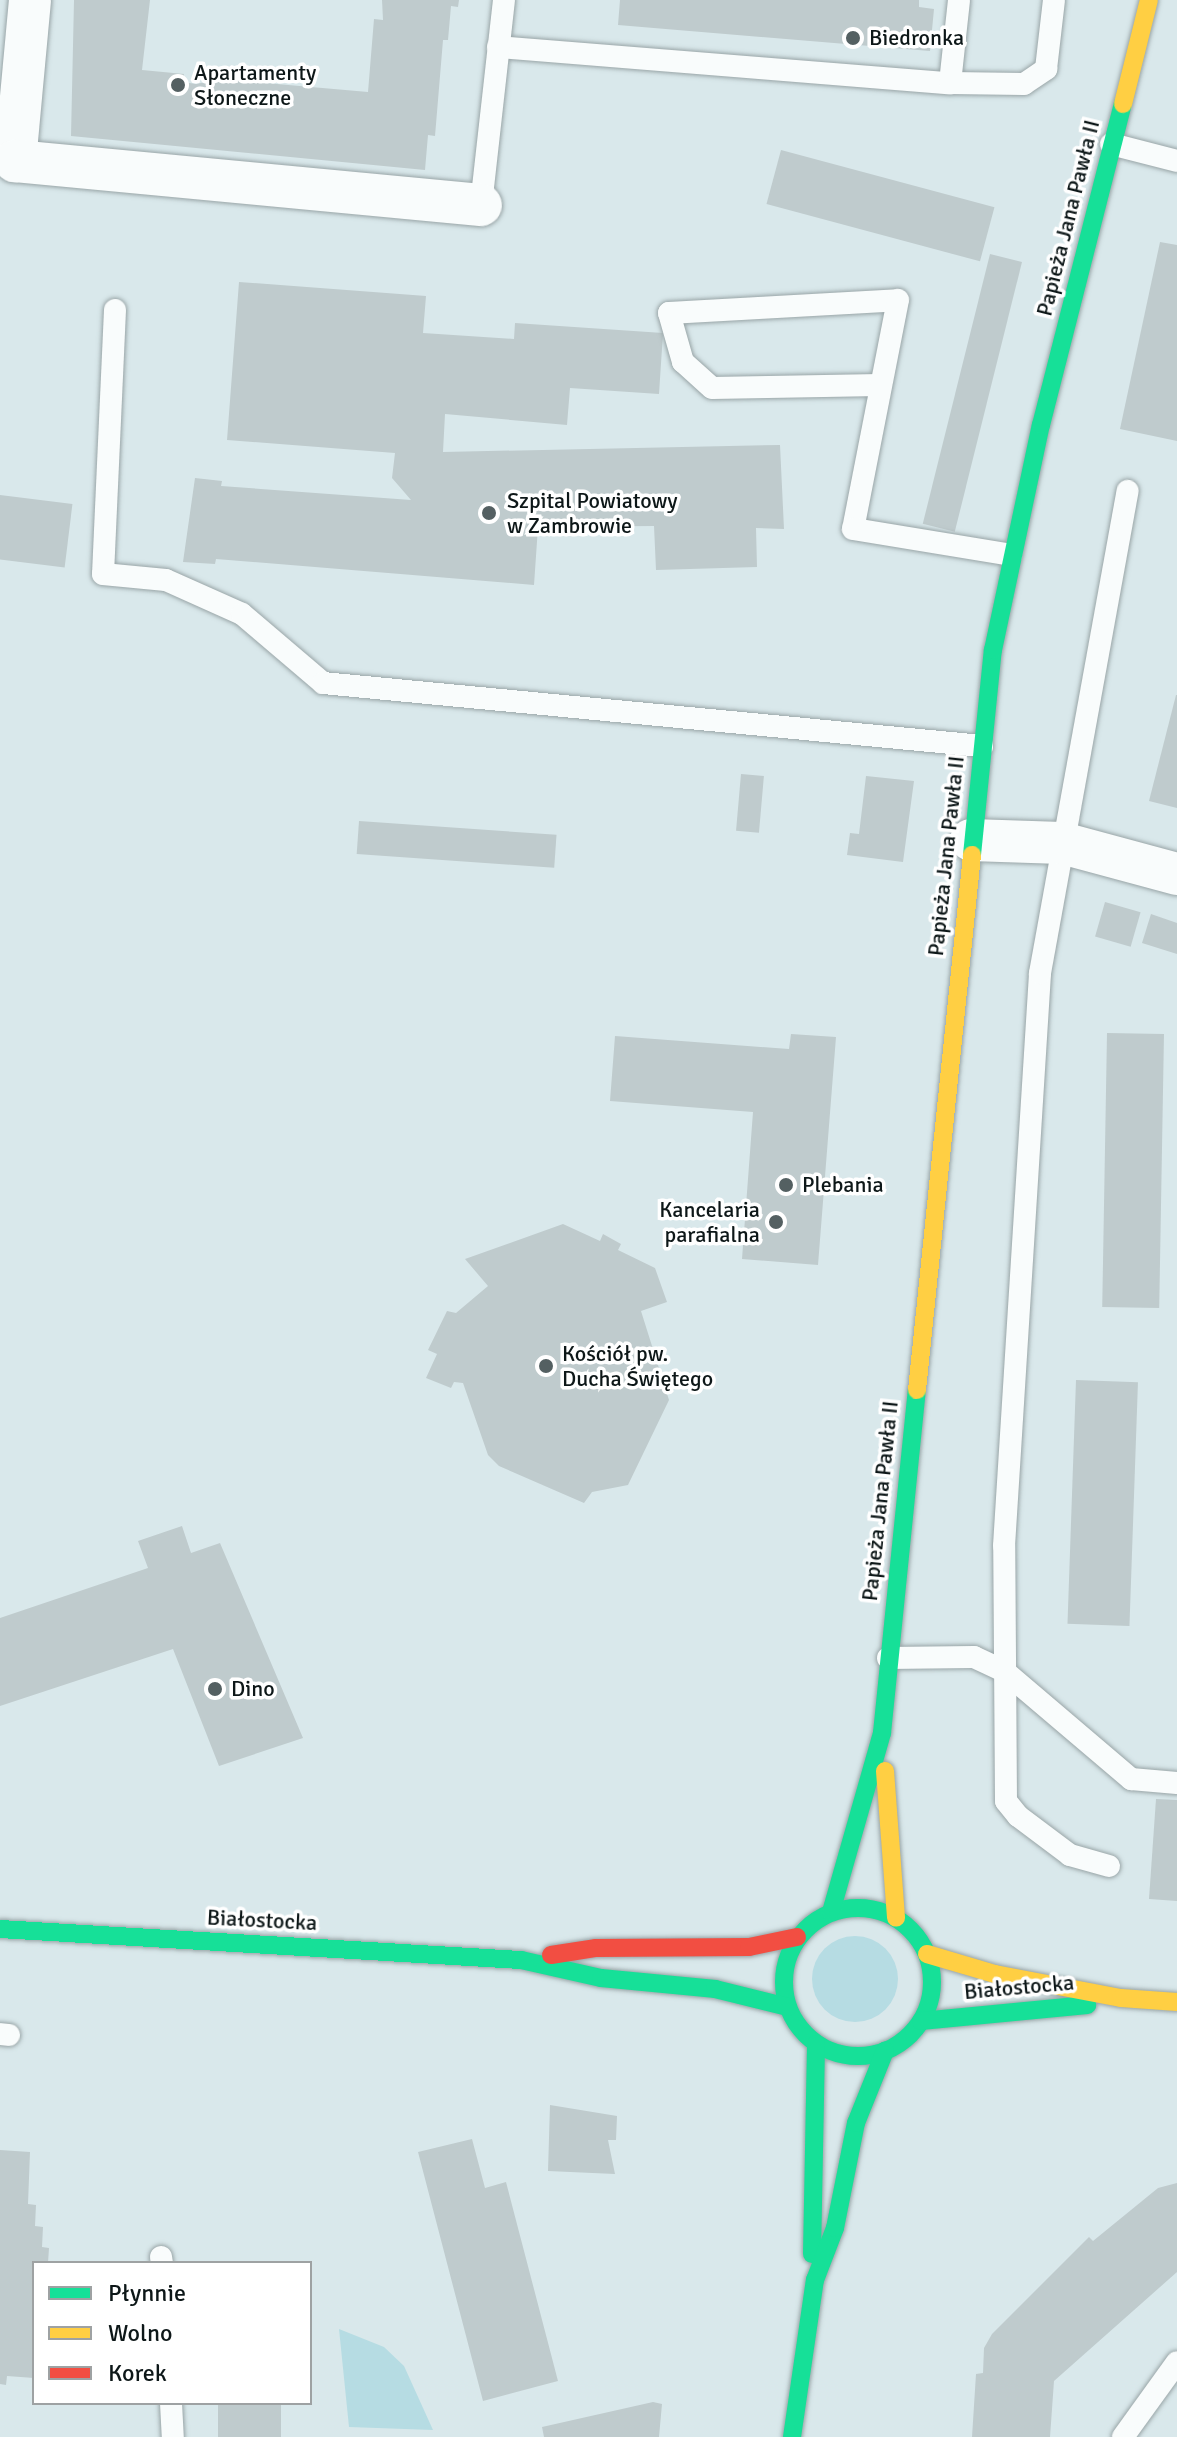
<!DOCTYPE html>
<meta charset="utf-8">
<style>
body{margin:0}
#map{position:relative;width:1177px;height:2437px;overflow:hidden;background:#d9e8eb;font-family:Signika,sans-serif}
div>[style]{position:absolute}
.green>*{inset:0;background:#b6dce3}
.round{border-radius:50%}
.building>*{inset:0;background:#bfcbcd;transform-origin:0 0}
.roads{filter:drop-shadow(0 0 2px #99a5a7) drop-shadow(0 0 2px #99a5a7)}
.lane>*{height:22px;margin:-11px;padding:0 11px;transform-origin:11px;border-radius:11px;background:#f9fcfc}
.street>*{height:42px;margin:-21px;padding:0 21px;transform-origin:21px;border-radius:21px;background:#f9fcfc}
.fast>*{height:18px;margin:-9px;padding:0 9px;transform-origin:9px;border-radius:9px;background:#16e098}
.fast>.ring{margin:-9px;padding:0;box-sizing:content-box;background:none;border:18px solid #16e098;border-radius:50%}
.slow>*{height:18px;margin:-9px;padding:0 9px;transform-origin:9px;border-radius:9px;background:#ffcf43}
.jam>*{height:18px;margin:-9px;padding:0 9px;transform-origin:9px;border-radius:9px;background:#f24e42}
.dots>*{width:22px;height:22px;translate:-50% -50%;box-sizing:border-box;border:4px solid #fff;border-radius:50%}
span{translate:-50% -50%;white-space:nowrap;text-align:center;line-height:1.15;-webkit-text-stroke:7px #fff;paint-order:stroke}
.poi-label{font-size:22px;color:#0d1718}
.left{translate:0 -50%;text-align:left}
.right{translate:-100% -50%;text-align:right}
.street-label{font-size:22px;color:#0d1718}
.legend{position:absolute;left:32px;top:2261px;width:280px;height:144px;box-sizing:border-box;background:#fff;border:2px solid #9ea2a3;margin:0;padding:10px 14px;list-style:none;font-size:24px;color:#0d1718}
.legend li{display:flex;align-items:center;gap:16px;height:40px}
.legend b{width:40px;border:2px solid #9ea2a3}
</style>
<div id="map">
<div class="green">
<i class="round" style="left:812px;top:1936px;width:86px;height:86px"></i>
<i style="clip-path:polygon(339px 2329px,384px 2347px,404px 2366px,433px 2430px,349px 2427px)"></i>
</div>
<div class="building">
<i style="clip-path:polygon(74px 0,150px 0,142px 70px,184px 74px,183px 82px,196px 84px,220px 79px,368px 92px,374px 19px,383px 20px,382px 0,459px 0,458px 7px,451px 6px,448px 40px,443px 40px,435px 136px,428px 135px,425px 170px,71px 136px)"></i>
<i style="clip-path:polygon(620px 0,919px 0,919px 7px,934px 9px,930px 51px,618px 25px)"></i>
<i style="left:781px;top:150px;width:221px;height:56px;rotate:15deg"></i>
<i style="clip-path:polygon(1160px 242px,1177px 245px,1177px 441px,1120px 429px)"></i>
<i style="left:990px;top:254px;width:33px;height:278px;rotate:14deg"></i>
<i style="clip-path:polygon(239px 282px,426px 296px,423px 333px,514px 339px,515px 323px,663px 333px,659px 394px,570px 388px,567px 425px,445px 414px,443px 452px,780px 445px,784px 529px,756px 528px,757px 567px,656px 570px,654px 526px,538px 527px,534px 585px,216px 559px,215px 564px,183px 562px,195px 478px,222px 481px,221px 486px,411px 500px,392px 478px,395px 453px,227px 440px)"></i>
<i style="left:0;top:495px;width:73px;height:64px;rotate:7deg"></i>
<i style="clip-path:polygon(1176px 695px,1177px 695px,1177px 808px,1149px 801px)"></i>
<i style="left:741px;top:774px;width:23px;height:57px;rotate:5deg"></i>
<i style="clip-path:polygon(866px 776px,914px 781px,903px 862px,847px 855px,850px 833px,859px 834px)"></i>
<i style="left:359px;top:821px;width:198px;height:33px;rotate:4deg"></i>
<i style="left:1105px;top:902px;width:37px;height:36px;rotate:16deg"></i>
<i style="clip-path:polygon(1151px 914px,1177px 923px,1177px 954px,1142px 943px)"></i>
<i style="left:1107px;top:1033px;width:57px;height:274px;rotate:1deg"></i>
<i style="clip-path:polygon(791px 1034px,836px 1037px,818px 1265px,742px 1259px,753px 1112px,610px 1101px,615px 1036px,789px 1049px)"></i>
<i style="clip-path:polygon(563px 1224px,600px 1241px,603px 1234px,621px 1244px,618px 1250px,655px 1268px,667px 1302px,641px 1311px,669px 1400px,628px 1485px,592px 1492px,584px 1503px,499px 1466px,488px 1455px,463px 1383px,454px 1382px,451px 1388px,426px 1378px,437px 1354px,428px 1350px,447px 1311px,456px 1313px,488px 1286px,465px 1259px)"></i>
<i style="left:1076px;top:1380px;width:62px;height:244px;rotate:2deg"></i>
<i style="clip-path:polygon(182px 1526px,191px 1553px,220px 1543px,303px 1738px,219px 1766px,173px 1649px,0 1706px,0 1618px,148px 1568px,138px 1541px)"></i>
<i style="clip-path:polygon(1156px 1799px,1177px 1800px,1177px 1901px,1149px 1899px)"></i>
<i style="clip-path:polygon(550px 2105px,617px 2116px,616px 2140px,608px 2140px,615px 2174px,548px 2171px)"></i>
<i style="clip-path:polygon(472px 2139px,485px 2188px,506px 2182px,558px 2381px,483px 2401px,418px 2152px)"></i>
<i style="clip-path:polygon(0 2150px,30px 2152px,28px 2204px,36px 2205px,35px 2226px,43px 2227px,42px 2247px,49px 2248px,48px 2263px,34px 2263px,34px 2378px,7px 2376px,6px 2385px,0 2384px)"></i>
<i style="clip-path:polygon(1177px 2183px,1177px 2272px,1054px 2381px,1050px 2437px,972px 2437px,976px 2374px,983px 2373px,984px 2348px,992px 2334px,1089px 2237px,1093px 2241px,1158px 2188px)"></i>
<i style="clip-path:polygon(653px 2402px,662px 2404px,659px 2437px,544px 2437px,542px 2427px)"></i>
<i style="left:218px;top:2403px;width:63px;height:35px"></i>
</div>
<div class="roads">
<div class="lane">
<i style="left:498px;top:47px;width:453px;rotate:4.6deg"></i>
<i style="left:950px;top:83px;width:83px;rotate:-83.8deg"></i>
<i style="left:950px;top:83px;width:74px;rotate:0.8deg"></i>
<i style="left:1024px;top:84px;width:27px;rotate:-34deg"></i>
<i style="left:1046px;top:69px;width:69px;rotate:-83.4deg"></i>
<i style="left:1111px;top:144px;width:68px;rotate:14.4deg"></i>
<i style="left:481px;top:205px;width:206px;rotate:-83.6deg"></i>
<i style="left:115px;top:310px;width:264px;rotate:92.6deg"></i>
<i style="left:103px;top:574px;width:63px;rotate:5.4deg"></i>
<i style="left:166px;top:580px;width:83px;rotate:24.1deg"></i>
<i style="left:242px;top:614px;width:106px;rotate:40.4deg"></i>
<i style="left:323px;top:683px;width:662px;rotate:5.46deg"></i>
<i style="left:880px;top:385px;width:168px;rotate:179deg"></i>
<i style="left:712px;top:388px;width:39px;rotate:-138deg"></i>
<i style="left:683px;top:362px;width:51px;rotate:-105.9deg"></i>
<i style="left:669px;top:313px;width:229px;rotate:-3.2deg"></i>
<i style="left:898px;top:300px;width:233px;rotate:101.1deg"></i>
<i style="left:853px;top:529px;width:160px;rotate:9.3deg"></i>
<i style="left:888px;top:1658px;width:86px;rotate:-0.7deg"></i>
<i style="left:974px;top:1657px;width:33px;rotate:25deg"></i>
<i style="left:1004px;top:1671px;width:167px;rotate:40.4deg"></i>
<i style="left:1131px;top:1779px;width:46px;rotate:5deg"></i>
<i style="left:1109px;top:1866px;width:41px;rotate:-164.2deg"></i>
<i style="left:1070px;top:1855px;width:65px;rotate:-143.1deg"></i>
<i style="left:1018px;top:1816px;width:19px;rotate:-129deg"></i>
<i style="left:1006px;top:1801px;width:255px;rotate:-90.4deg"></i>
<i style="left:1004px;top:1546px;width:574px;rotate:-86.4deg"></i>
<i style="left:1040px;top:973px;width:490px;rotate:-79.7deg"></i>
<i style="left:0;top:2034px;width:9px;rotate:6deg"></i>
<i style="left:161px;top:2257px;width:6px;rotate:81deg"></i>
<i style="left:171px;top:2403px;width:34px;rotate:87deg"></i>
<i style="left:1123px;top:2437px;width:92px;rotate:-54.2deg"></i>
</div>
<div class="street">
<i style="left:30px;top:0;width:162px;rotate:95.3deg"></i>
<i style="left:15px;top:161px;width:468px;rotate:5.4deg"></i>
<i style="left:971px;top:840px;width:91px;rotate:1.9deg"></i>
<i style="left:1062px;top:843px;width:119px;rotate:15.1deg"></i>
</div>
<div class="fast">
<i style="left:972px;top:855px;width:206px;rotate:-84.2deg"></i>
<i style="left:993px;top:650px;width:230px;rotate:-78deg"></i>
<i style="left:1041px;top:425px;width:331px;rotate:-75.7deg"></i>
<i class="ring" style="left:784px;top:1908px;width:130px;height:130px"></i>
<i style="left:831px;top:1912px;width:186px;rotate:-74.1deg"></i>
<i style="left:882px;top:1733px;width:345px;rotate:-84.2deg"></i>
<i style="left:0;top:1929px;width:522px;rotate:3.41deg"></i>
<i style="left:521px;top:1960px;width:82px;rotate:12.7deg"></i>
<i style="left:601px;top:1978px;width:115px;rotate:5.5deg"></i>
<i style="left:715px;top:1989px;width:75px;rotate:13.9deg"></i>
<i style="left:921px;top:2021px;width:167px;rotate:-5.5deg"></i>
<i style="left:812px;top:2254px;width:210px;rotate:-88.9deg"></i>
<i style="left:792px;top:2437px;width:159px;rotate:-81.7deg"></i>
<i style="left:815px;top:2280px;width:56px;rotate:-69deg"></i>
<i style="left:835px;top:2228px;width:107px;rotate:-78.7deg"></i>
<i style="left:856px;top:2123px;width:78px;rotate:-68.1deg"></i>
</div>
<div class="slow">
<i style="left:1123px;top:104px;width:107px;rotate:-76deg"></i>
<i style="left:917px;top:1390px;width:538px;rotate:-84.13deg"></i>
<i style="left:885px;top:1771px;width:147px;rotate:85.7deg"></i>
<i style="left:927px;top:1954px;width:71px;rotate:16.4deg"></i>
<i style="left:995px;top:1974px;width:128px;rotate:10.8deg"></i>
<i style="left:1121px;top:1998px;width:56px;rotate:4.1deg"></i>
</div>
<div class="jam">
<i style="left:551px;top:1955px;width:46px;rotate:-8.8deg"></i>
<i style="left:596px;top:1948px;width:153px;rotate:-0.4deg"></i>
<i style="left:749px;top:1947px;width:49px;rotate:-11.8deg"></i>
</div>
</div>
<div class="dots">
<i style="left:853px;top:38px;background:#546062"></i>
<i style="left:178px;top:85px;background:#546062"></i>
<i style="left:489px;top:513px;background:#546062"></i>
<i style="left:786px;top:1185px;background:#546062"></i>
<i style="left:776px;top:1222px;background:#546062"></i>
<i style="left:546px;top:1366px;background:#546062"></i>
<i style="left:215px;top:1689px;background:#546062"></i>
</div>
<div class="poi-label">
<span class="left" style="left:869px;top:38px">Biedronka</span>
<span class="left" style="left:194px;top:85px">Apartamenty<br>Słoneczne</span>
<span class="left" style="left:507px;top:513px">Szpital Powiatowy<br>w Zambrowie</span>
<span class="left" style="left:802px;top:1185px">Plebania</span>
<span class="right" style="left:760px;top:1222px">Kancelaria<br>parafialna</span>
<span class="left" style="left:562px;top:1366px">Kościół pw.<br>Ducha Świętego</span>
<span class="left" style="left:231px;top:1689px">Dino</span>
</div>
<div class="street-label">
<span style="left:1068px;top:218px;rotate:-76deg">Papieża Jana Pawła II</span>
<span style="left:946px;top:856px;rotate:-84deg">Papieża Jana Pawła II</span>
<span style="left:880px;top:1501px;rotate:-84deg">Papieża Jana Pawła II</span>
<span style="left:262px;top:1920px;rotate:3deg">Białostocka</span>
<span style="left:1019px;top:1987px;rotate:-5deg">Białostocka</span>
</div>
<ul class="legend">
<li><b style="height:10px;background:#16e098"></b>Płynnie</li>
<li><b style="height:10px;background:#ffcf43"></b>Wolno</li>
<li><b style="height:10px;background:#f24e42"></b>Korek</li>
</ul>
</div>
